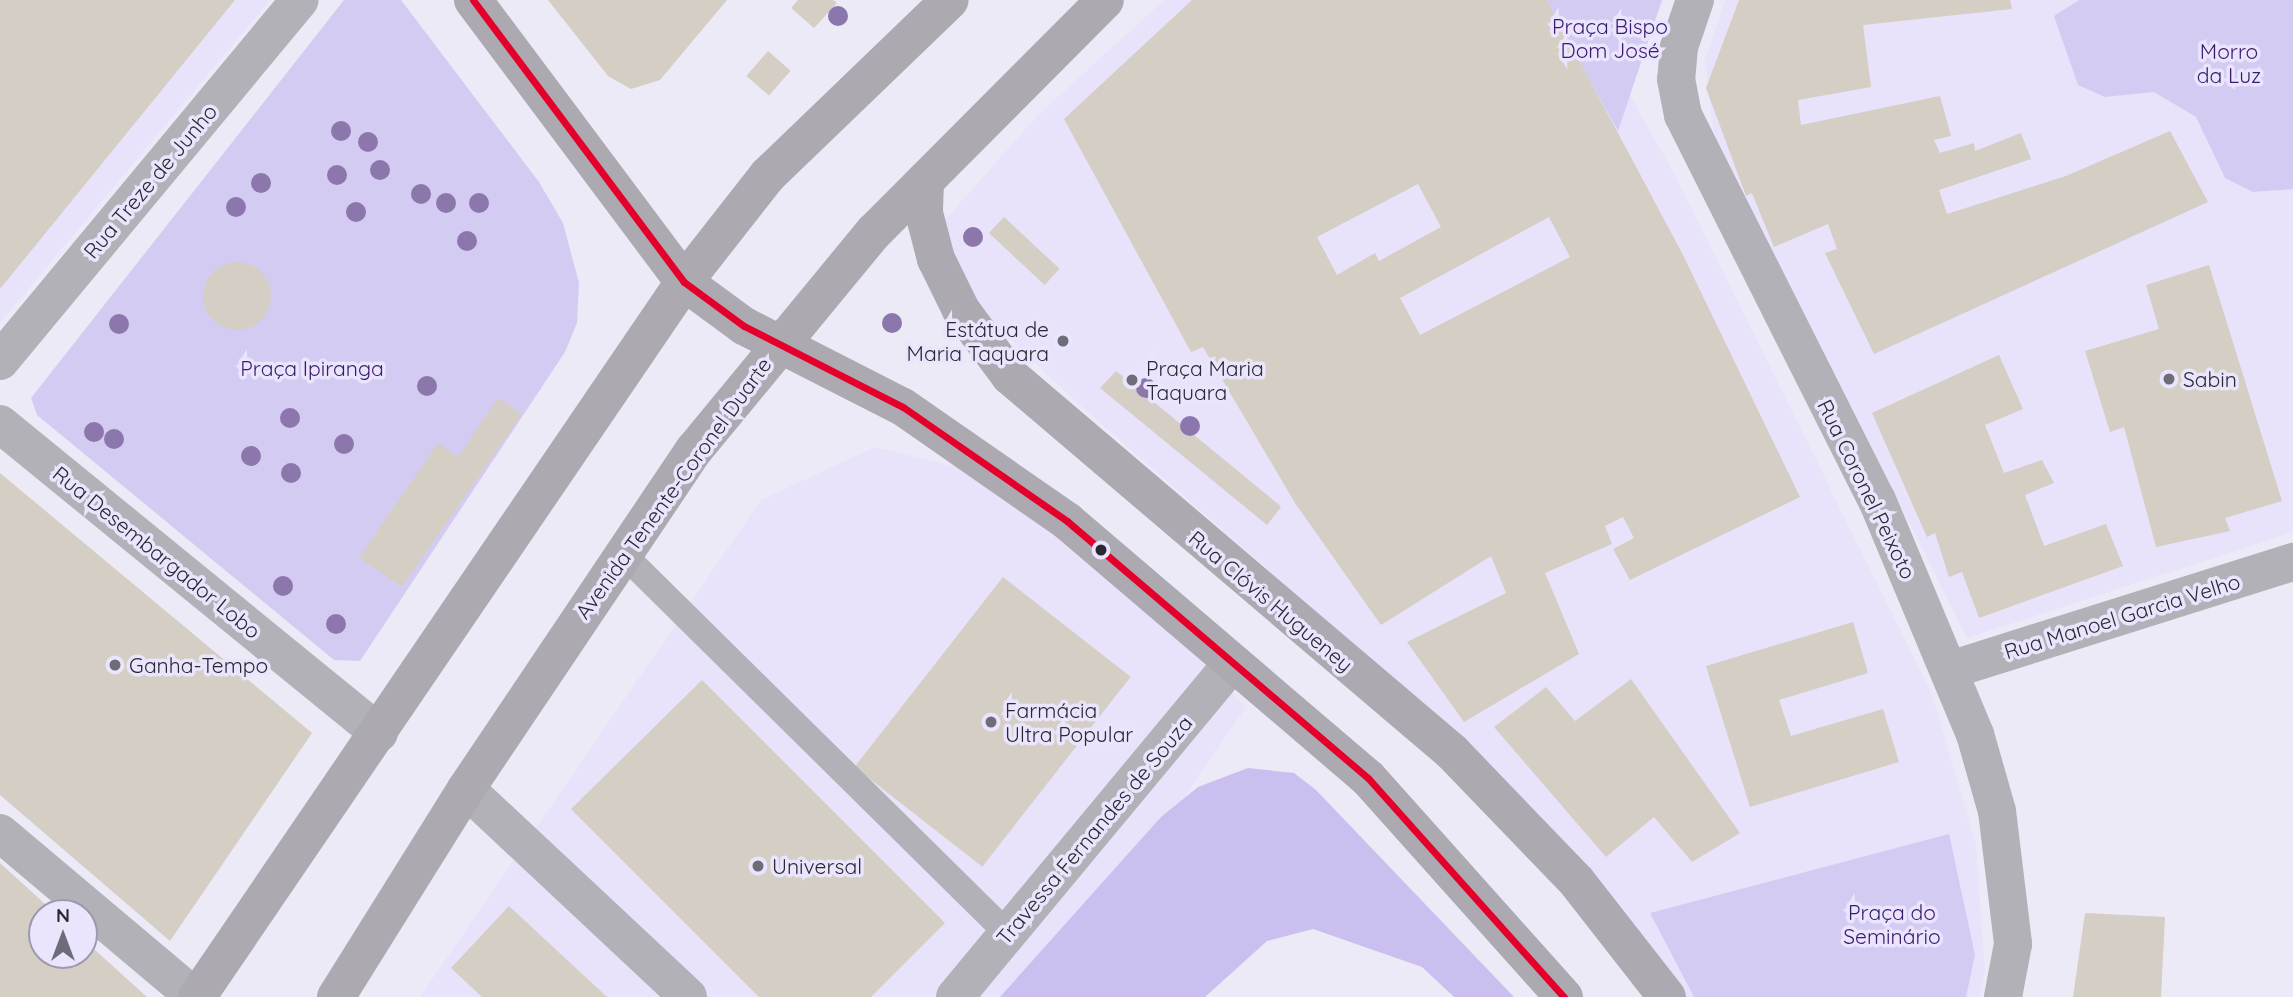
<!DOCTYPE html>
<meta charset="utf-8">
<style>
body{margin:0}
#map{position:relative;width:2293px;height:997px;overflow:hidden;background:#edeaf7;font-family:Quicksand,sans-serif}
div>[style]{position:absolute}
.built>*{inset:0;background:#e8e2fb}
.green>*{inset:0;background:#d4cbf2}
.forest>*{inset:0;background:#cabfee}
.building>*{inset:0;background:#d4cec4;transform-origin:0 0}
.round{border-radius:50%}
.lane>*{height:26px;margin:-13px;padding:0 13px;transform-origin:13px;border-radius:13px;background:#b2b1b7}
.street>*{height:38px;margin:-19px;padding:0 19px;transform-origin:19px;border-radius:19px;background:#b2b1b7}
.secondary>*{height:38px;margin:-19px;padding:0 19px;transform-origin:19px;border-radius:19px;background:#b2b1b7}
.primary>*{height:38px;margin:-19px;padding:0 19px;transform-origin:19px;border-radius:19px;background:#aca9b1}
.bus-1>*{height:7px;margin:-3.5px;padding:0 3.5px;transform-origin:3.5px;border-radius:3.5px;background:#e4002b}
.trees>*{width:20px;height:20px;margin:-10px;border-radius:50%;background:#8b77ac}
.dots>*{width:19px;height:19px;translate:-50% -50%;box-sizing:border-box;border:4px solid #eae5fc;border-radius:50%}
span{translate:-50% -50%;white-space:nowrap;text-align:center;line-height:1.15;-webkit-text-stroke:7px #eae5fc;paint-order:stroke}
.park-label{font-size:21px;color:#3a196e}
.street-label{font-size:21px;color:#2a2833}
.poi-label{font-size:21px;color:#2a2833}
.right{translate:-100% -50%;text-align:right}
.left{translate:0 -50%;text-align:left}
.north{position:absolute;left:28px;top:899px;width:70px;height:70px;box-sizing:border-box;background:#eae5fc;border:2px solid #9d99ac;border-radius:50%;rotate:0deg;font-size:19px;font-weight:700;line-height:28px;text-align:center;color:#2a2833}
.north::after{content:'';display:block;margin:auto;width:24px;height:32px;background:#6e6c78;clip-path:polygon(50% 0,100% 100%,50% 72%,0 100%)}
</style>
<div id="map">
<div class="built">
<i style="clip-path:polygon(0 0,270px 0,0 323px)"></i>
<i style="clip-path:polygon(1164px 0,1576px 0,1675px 175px,1932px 694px,1976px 845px,1985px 973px,1979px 997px,1680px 997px,1414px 697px,1073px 399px,979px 309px,945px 257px,943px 222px,1038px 115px)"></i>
<i style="clip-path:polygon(1725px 0,2079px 0,2105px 97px,2154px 91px,2196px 117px,2225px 178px,2253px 192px,2293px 189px,2293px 532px,1967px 638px,1713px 130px,1705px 61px)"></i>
<i style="clip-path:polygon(875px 447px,969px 470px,1148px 603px,1246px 707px,1048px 997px,420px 997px,761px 500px)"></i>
</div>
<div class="green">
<i style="clip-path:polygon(344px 0,401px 0,539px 182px,563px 223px,579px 283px,577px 323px,565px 352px,360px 661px,334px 660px,37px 415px,31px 398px)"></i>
<i style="clip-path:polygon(1547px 0,1662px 0,1618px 131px,1584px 70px)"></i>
<i style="clip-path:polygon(2079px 0,2293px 0,2293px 189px,2253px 192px,2225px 178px,2196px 117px,2154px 92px,2105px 97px,2078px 85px,2054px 16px)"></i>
<i style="clip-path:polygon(1949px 834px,1975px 955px,1966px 997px,1694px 997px,1650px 913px)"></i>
</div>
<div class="forest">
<i style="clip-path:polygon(1248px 768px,1294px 773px,1316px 790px,1514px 997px,1454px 997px,1422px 967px,1313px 929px,1267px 941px,1205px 997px,1000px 997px,1161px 817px,1198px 787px)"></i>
</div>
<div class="building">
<i style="clip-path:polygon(0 0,235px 0,0 289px)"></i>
<i style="clip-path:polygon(548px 0,727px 0,660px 80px,631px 89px,608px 76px)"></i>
<i style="clip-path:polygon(798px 0,833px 0,837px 3px,814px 28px,791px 8px)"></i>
<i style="clip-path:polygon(evenodd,1192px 0,1547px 0,1682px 253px,1800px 497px,1630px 580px,1613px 549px,1634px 538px,1623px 517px,1605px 526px,1612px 544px,1545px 573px,1579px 654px,1464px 722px,1407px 642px,1506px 593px,1491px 556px,1381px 625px,1295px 503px,1203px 347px,1191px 352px,1064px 119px,1192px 0,1418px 184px,1441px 227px,1379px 261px,1375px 253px,1337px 275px,1317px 237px,1418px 184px,1192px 0,1549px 217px,1570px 257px,1420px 335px,1400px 298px,1549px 217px)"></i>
<i style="clip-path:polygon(1739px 0,2010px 0,2012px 9px,1863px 25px,1871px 87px,1798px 100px,1801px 125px,1940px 96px,1951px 136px,1934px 140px,1940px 153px,1974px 143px,1975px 151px,2021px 133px,2031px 159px,1939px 190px,1947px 214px,2066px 176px,2170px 131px,2208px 202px,1874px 354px,1825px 253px,1837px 249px,1828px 224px,1774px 247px,1752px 193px,1746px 196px,1706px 88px)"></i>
<i style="left:768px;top:51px;width:30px;height:33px;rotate:41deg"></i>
<i style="left:1004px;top:217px;width:76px;height:22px;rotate:43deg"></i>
<i class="round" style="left:203px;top:262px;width:68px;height:68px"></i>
<i style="clip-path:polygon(2209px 265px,2282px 501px,2225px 518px,2230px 531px,2156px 547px,2124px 427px,2110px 432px,2085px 351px,2159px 329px,2146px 285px)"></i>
<i style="clip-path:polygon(1999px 355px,2023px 409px,1985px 425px,2004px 473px,2042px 460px,2054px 483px,2025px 495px,2044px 546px,2106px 524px,2123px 566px,1979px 618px,1962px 572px,1949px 577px,1935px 533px,1927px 537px,1872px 413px)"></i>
<i style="clip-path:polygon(1116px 371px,1278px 504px,1281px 507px,1267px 525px,1100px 388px)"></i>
<i style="clip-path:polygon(498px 398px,522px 414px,402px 587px,359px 558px,438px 443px,458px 457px)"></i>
<i style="clip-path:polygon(0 473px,312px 733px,170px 941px,0 795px)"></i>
<i style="left:1003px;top:577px;width:162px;height:241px;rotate:38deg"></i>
<i style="clip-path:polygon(1853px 622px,1868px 673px,1779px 700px,1791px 736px,1883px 709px,1899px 762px,1750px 807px,1706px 666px)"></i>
<i style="clip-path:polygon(1631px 679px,1740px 833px,1692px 862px,1654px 817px,1606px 857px,1494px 727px,1546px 687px,1575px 721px)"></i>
<i style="clip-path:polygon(702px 680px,945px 923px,871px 997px,759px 997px,571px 809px)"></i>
<i style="clip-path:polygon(0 863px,55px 913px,42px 913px,42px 955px,84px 955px,84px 940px,147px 997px,0 997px)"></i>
<i style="clip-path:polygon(509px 906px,607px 997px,482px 997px,451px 968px)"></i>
<i style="clip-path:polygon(2085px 913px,2165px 917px,2161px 997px,2073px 997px)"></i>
</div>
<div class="lane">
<i style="left:622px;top:553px;width:542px;rotate:44.63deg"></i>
</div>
<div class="street">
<i style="left:1695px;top:0;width:50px;rotate:108.8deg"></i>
<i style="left:1679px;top:47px;width:32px;rotate:95deg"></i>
<i style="left:1676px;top:79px;width:37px;rotate:79deg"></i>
<i style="left:1683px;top:115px;width:431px;rotate:63.3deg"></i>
<i style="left:1877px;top:500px;width:254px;rotate:67.3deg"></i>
<i style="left:1975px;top:734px;width:80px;rotate:74.1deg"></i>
<i style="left:1997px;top:811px;width:134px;rotate:83.1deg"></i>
<i style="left:2013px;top:944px;width:54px;rotate:100.7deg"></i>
<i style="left:0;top:424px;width:489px;rotate:39.2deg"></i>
<i style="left:1950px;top:670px;width:360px;rotate:-17.5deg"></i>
<i style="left:466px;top:789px;width:304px;rotate:43.1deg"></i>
<i style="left:0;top:833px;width:255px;rotate:40.1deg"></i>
<i style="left:955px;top:997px;width:434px;rotate:-50.3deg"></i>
</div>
<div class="secondary">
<i style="left:0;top:361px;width:469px;rotate:-50.3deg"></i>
</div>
<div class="primary">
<i style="left:473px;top:0;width:352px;rotate:53.2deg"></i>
<i style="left:684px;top:282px;width:74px;rotate:36.3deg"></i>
<i style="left:744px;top:326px;width:178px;rotate:27deg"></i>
<i style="left:903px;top:407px;width:200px;rotate:34.8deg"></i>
<i style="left:1067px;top:521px;width:396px;rotate:40.5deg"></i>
<i style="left:1368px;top:778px;width:294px;rotate:48.2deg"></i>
<i style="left:925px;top:181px;width:32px;rotate:92deg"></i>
<i style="left:924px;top:213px;width:48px;rotate:75.4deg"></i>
<i style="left:936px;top:259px;width:57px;rotate:63.9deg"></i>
<i style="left:961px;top:310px;width:82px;rotate:53.4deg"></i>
<i style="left:1010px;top:376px;width:580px;rotate:40.39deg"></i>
<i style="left:1452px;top:752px;width:180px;rotate:46.1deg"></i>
<i style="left:1577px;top:882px;width:146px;rotate:52deg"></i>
<i style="left:197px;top:997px;width:865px;rotate:-55.74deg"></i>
<i style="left:684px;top:282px;width:136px;rotate:-51.9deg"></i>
<i style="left:768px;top:175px;width:252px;rotate:-43.9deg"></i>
<i style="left:336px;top:997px;width:245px;rotate:-58deg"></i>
<i style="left:466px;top:789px;width:409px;rotate:-56.1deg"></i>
<i style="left:694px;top:450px;width:283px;rotate:-50.5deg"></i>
<i style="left:874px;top:232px;width:327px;rotate:-45.1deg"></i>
</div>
<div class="bus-1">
<i style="left:473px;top:0;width:352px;rotate:53.2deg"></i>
<i style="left:684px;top:282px;width:74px;rotate:36.3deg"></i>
<i style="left:744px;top:326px;width:178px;rotate:27deg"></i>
<i style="left:903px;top:407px;width:200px;rotate:34.8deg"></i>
<i style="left:1067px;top:521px;width:396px;rotate:40.5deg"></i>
<i style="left:1368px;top:778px;width:294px;rotate:48.2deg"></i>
</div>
<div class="trees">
<i style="left:838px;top:16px"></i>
<i style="left:341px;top:131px"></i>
<i style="left:368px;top:142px"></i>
<i style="left:380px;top:170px"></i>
<i style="left:337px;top:175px"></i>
<i style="left:261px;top:183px"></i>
<i style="left:421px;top:194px"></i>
<i style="left:446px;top:203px"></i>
<i style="left:479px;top:203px"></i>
<i style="left:236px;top:207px"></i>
<i style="left:356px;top:212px"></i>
<i style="left:973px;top:237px"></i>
<i style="left:467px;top:241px"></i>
<i style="left:892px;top:323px"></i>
<i style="left:119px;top:324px"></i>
<i style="left:427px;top:386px"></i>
<i style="left:1146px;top:388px"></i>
<i style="left:290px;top:418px"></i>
<i style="left:1190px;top:426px"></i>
<i style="left:94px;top:432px"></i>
<i style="left:114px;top:439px"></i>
<i style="left:344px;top:444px"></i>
<i style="left:251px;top:456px"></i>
<i style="left:291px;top:473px"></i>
<i style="left:283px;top:586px"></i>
<i style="left:336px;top:624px"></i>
</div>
<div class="dots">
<i style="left:1063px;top:341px;background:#6e6c78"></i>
<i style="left:2169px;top:379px;background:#6e6c78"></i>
<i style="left:1132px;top:380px;background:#6e6c78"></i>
<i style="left:1101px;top:550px;background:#2a2833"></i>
<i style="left:115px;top:665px;background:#6e6c78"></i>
<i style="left:991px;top:722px;background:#6e6c78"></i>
<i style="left:758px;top:866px;background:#6e6c78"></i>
</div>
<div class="park-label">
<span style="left:1610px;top:38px">Praça Bispo<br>Dom José</span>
<span style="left:2229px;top:63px">Morro<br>da Luz</span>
<span style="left:312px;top:368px">Praça Ipiranga</span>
<span style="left:1892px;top:924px">Praça do<br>Seminário</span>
</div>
<div class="street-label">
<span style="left:150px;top:181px;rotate:-50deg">Rua Treze de Junho</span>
<span style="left:673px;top:488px;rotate:-54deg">Avenida Tenente-Coronel Duarte</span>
<span style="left:1867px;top:489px;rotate:64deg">Rua Coronel Peixoto</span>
<span style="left:157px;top:552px;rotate:39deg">Rua Desembargador Lobo</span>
<span style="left:1271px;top:601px;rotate:40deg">Rua Clóvis Hugueney</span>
<span style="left:2122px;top:616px;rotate:-17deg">Rua Manoel Garcia Velho</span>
<span style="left:1094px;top:830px;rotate:-50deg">Travessa Fernandes de Souza</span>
</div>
<div class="poi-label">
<span class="right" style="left:1049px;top:341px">Estátua de<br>Maria Taquara</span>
<span class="left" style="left:1146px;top:380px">Praça Maria<br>Taquara</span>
<span class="left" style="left:2183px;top:379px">Sabin</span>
<span class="left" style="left:129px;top:665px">Ganha-Tempo</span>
<span class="left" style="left:1005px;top:722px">Farmácia<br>Ultra Popular</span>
<span class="left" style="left:772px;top:866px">Universal</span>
</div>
<div class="north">N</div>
</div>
